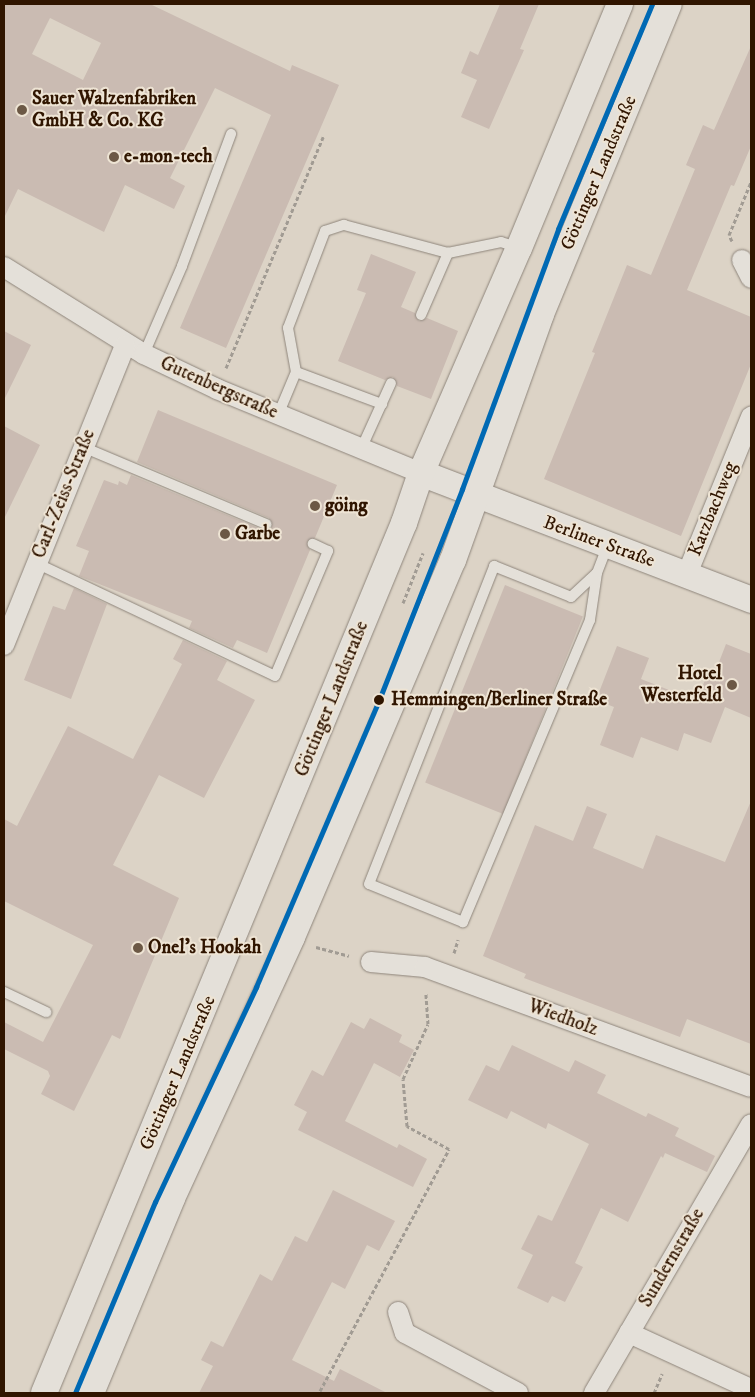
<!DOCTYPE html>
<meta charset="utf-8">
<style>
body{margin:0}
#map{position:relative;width:755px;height:1397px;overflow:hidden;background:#dcd3c6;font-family:"IM FELL DW Pica",serif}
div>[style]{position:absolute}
.building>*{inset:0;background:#cabbb2;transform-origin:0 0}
.path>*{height:3px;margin-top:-1.5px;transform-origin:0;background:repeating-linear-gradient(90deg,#a19b93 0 4px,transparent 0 6.5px)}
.roads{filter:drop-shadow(0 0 1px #8e857b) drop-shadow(0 0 1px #8e857b)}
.service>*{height:10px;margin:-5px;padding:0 5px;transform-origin:5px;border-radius:5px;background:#e4e0d9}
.minor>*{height:20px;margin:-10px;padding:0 10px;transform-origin:10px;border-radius:10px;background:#e4e0d9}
.tertiary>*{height:26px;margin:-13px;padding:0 13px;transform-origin:13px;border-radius:13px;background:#e4e0d9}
.tram-1>*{height:5px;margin:-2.5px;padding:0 2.5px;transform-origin:2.5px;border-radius:2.5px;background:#0069b4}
.dots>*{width:14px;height:14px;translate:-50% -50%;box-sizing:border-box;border:2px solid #eee4d4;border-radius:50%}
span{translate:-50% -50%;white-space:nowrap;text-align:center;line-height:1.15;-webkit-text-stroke:4px #eee4d4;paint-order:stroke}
.poi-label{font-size:19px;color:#301500;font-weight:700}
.left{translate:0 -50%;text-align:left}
.right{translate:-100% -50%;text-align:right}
.street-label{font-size:19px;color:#301500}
.stop-label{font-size:19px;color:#301500;font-weight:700}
.frame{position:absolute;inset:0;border:5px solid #301500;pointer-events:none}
</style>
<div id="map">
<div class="building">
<i style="clip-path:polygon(evenodd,4px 4px,150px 4px,290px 71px,292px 65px,339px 85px,226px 348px,180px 328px,271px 115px,215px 88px,170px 178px,185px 186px,174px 209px,125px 185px,104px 232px,18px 189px,4px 218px,4px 4px,50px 18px,101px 43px,83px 80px,32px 54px,50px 18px)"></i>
<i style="clip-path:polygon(500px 4px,539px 4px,520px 49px,524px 50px,489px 129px,461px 117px,477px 80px,461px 73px,470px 51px,478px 55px)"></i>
<i style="clip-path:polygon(751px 46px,751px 146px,734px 186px,731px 185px,687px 290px,751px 317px,751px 364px,681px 536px,544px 479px,595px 353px,592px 352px,627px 265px,651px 275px,695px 169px,686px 165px,703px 125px,714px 130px)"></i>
<i style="clip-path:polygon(371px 254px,416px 272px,401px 307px,415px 313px,419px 321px,427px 318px,458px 331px,431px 399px,397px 386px,393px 377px,385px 380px,338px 361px,366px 293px,357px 290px)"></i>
<i style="clip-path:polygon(4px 331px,31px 345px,4px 400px)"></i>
<i style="clip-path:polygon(158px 410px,337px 485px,315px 538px,307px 542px,310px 550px,267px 653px,237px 640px,233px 648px,189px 628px,192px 621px,79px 576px,89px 551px,76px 546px,104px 480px,118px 485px,119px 481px,127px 485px,131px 475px,263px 530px,272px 527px,269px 518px,137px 462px)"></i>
<i style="clip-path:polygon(4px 426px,40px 445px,4px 519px)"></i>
<i style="left:505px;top:585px;width:84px;height:213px;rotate:22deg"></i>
<i style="clip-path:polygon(74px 588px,107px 604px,71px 699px,24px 680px,53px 606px,65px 610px)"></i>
<i style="clip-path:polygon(183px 640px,227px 661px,217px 680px,255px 700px,204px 798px,159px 775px,113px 865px,179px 898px,120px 1039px,112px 1035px,74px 1111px,41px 1094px,50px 1076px,48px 1071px,4px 1049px,4px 1022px,43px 1042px,93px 945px,4px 901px,4px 819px,17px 826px,68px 726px,133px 759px,182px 664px,173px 659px)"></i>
<i style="clip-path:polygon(726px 644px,751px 654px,751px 718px,725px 707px,711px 743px,684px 733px,678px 751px,641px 737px,633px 758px,600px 745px,614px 707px,596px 700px,617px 646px,649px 658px,641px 679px,697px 701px,708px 672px,714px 675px)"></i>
<i style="clip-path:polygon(751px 801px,751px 1044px,687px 1019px,680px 1037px,524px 978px,526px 974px,483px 956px,535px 825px,573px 841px,587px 806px,607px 814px,593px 848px,643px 869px,656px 835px,725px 862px)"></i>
<i style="clip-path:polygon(370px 1018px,402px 1035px,399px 1042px,414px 1050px,400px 1077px,374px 1063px,345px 1121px,397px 1148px,399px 1144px,427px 1159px,413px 1187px,298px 1130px,307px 1112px,294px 1105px,312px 1070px,323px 1076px,351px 1022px,364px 1029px)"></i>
<i style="clip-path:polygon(512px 1045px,569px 1072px,575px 1060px,606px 1075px,597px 1093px,646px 1117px,648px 1113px,679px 1128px,675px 1136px,715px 1156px,707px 1172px,665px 1153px,663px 1158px,661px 1156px,628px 1222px,601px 1208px,575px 1263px,583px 1267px,565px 1302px,552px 1296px,548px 1303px,517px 1288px,533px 1255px,521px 1249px,538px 1215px,552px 1221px,589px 1144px,548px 1123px,546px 1129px,511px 1111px,507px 1119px,468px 1100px,486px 1065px,499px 1071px)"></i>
<i style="clip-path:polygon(333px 1190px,395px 1221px,379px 1251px,367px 1245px,345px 1289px,332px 1282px,292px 1360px,334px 1381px,340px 1369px,387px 1393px,199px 1393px,213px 1366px,201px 1360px,211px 1341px,223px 1347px,260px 1274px,272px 1281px,295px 1236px,307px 1242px)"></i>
</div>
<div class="path">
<i style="left:732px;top:241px;width:7px;rotate:-117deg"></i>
<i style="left:729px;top:235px;width:57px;rotate:-67.5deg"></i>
<i style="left:226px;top:368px;width:251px;rotate:-67.2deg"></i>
<i style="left:403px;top:603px;width:54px;rotate:-68.2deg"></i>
<i style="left:316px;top:947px;width:34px;rotate:15deg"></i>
<i style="left:454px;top:953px;width:14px;rotate:-73deg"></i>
<i style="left:320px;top:1391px;width:274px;rotate:-61.9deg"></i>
<i style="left:449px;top:1149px;width:48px;rotate:-151.3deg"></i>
<i style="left:407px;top:1126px;width:47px;rotate:-94.9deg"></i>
<i style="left:403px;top:1079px;width:60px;rotate:-65.6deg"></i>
<i style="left:428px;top:1024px;width:31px;rotate:-94deg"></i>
<i style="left:654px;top:1393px;width:21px;rotate:-67deg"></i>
</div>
<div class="roads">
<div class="service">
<i style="left:421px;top:315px;width:68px;rotate:-66.5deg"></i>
<i style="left:448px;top:253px;width:54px;rotate:-11.7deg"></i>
<i style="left:501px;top:242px;width:19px;rotate:18deg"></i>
<i style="left:144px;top:354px;width:96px;rotate:-66.6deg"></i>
<i style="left:182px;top:266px;width:141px;rotate:-69.6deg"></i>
<i style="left:296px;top:372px;width:92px;rotate:20.4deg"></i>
<i style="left:278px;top:415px;width:47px;rotate:-67.3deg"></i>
<i style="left:296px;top:372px;width:45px;rotate:-100.3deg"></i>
<i style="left:288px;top:328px;width:104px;rotate:-69.1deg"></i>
<i style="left:325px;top:231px;width:20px;rotate:-18deg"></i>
<i style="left:344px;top:225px;width:108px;rotate:15.1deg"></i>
<i style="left:83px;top:447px;width:199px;rotate:22.8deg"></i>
<i style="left:362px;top:447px;width:70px;rotate:-65.6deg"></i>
<i style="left:36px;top:563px;width:264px;rotate:25.3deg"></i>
<i style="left:275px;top:676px;width:136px;rotate:-67deg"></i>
<i style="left:328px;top:551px;width:17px;rotate:-155deg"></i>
<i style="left:597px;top:573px;width:48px;rotate:98.5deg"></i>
<i style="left:590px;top:620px;width:328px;rotate:112.8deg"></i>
<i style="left:463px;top:922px;width:101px;rotate:-158deg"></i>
<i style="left:369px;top:884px;width:342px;rotate:-68.5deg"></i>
<i style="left:494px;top:566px;width:83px;rotate:21.9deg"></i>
<i style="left:571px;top:597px;width:35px;rotate:-43deg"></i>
<i style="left:597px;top:573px;width:30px;rotate:-69deg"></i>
<i style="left:4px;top:992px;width:47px;rotate:25.5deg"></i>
</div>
<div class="minor">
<i style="left:742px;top:260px;width:20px;rotate:63deg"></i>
<i style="left:4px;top:267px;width:165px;rotate:31.9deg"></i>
<i style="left:144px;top:354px;width:81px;rotate:25.6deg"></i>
<i style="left:217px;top:389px;width:221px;rotate:22.4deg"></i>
<i style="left:687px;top:574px;width:170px;rotate:-67.8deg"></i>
<i style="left:4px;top:645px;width:323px;rotate:-68deg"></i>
<i style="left:371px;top:962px;width:54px;rotate:5.3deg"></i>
<i style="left:425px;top:967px;width:347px;rotate:20.2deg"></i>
<i style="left:398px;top:1312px;width:22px;rotate:72deg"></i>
<i style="left:405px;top:1333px;width:128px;rotate:28deg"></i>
<i style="left:629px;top:1333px;width:134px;rotate:24.7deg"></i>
<i style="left:594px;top:1393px;width:311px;rotate:-59.7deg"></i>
</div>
<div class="tertiary">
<i style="left:421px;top:473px;width:354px;rotate:21deg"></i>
<i style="left:44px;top:1393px;width:942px;rotate:-67.52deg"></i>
<i style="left:404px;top:523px;width:53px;rotate:-71.2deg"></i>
<i style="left:421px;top:473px;width:245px;rotate:-66.5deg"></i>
<i style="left:519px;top:248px;width:264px;rotate:-67.5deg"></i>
<i style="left:91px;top:1393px;width:211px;rotate:-67.4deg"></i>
<i style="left:172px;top:1198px;width:287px;rotate:-65.3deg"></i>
<i style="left:292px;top:937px;width:410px;rotate:-66.9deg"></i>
<i style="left:453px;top:560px;width:261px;rotate:-70.3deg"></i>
<i style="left:541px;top:314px;width:335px;rotate:-67.6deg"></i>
</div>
</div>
<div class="tram-1">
<i style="left:75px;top:1393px;width:207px;rotate:-67.3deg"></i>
<i style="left:155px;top:1202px;width:238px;rotate:-64.8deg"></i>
<i style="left:256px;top:987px;width:312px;rotate:-66.8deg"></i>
<i style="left:379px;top:700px;width:227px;rotate:-68.5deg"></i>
<i style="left:462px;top:489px;width:277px;rotate:-69.7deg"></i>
<i style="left:558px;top:229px;width:244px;rotate:-67.3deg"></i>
</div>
<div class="dots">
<i style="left:22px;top:110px;background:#6c5845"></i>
<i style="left:114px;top:157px;background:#6c5845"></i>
<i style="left:315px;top:506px;background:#6c5845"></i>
<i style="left:225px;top:534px;background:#6c5845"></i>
<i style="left:732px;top:685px;background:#6c5845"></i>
<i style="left:379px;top:700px;background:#301500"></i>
<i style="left:138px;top:948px;background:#6c5845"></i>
</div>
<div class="poi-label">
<span class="left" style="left:32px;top:110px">Sauer Walzenfabriken<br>GmbH &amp; Co. KG</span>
<span class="left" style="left:124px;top:157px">e-mon-tech</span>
<span class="left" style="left:325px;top:506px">göing</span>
<span class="left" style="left:235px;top:534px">Garbe</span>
<span class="right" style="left:722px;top:685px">Hotel<br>Westerfeld</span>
<span class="left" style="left:148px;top:948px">Onel's Hookah</span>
</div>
<div class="street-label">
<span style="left:599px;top:173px;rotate:-67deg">Göttinger Landstraße</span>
<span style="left:219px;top:388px;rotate:24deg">Gutenbergstraße</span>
<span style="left:64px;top:494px;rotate:-68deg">Carl-Zeiss-Straße</span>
<span style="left:713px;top:509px;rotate:-68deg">Katzbachweg</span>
<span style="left:599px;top:542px;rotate:20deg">Berliner Straße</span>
<span style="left:332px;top:699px;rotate:-68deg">Göttinger Landstraße</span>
<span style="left:563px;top:1018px;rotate:20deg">Wiedholz</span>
<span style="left:178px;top:1073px;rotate:-67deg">Göttinger Landstraße</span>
<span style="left:672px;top:1258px;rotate:-60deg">Sundernstraße</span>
</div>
<div class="stop-label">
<span class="left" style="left:391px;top:700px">Hemmingen/Berliner Straße</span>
</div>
<div class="frame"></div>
</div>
